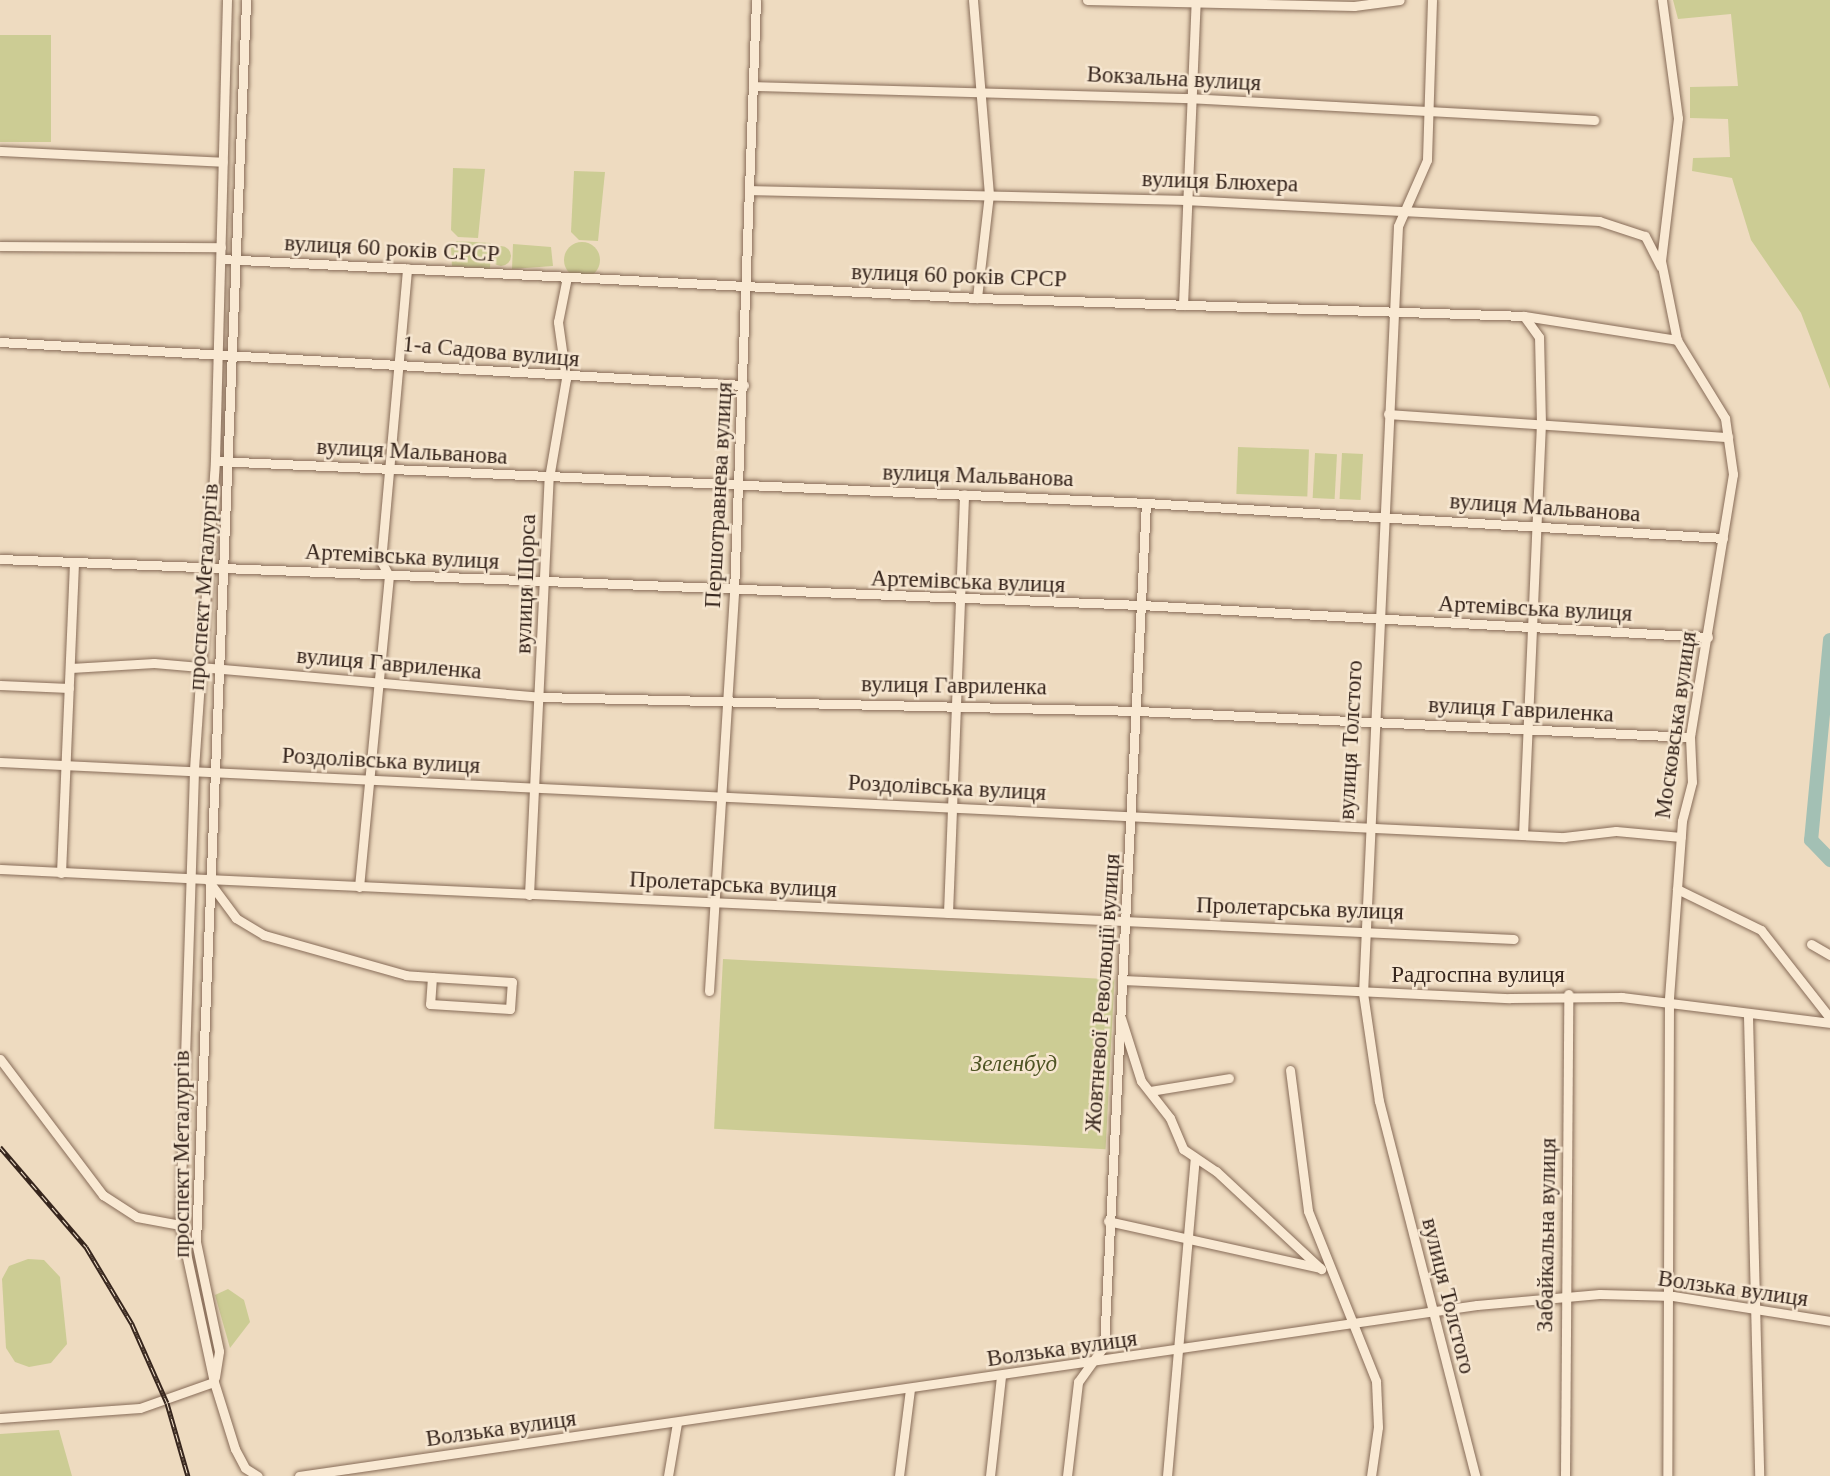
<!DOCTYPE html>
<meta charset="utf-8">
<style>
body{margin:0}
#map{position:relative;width:1830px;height:1476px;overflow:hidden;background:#eedbc0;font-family:Georgia,serif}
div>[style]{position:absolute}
.green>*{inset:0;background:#cccc94;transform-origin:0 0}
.round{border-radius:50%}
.river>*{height:14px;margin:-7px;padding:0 7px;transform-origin:7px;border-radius:7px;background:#a3c0b4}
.roads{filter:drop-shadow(0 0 2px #876c58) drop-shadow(0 0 2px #876c58)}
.minor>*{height:9px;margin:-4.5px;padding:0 4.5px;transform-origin:4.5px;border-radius:4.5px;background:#f9e9d3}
.rail>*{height:5px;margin-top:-2.5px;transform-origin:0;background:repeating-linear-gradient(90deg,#f6e6d0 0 8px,#37261d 0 16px);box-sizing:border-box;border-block:2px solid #37261d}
span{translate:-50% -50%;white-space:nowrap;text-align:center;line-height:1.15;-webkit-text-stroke:5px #f6e6d0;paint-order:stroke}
.street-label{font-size:23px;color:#37261d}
.park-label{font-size:23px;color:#4d5423;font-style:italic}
</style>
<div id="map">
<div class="green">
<i style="clip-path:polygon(1673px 0,1830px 0,1830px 389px,1801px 313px,1751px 240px,1732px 178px,1692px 171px,1693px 158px,1730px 157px,1728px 119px,1690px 118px,1690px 87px,1738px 86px,1731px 14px,1678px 19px)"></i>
<i style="left:0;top:35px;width:51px;height:107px"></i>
<i style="clip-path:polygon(453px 168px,485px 169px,478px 238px,458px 237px,451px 230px)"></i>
<i style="clip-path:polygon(574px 171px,605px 172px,598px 241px,579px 240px,571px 232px)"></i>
<i style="clip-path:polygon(457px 241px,491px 243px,490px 269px,452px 266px,451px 247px)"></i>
<i class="round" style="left:564px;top:242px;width:36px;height:36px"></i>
<i style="clip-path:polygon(513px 244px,551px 247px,553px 266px,512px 269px)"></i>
<i class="round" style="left:491px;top:246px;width:20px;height:20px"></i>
<i style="left:1238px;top:447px;width:71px;height:47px;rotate:2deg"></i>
<i style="left:1315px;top:453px;width:22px;height:45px;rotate:3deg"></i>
<i style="left:1342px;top:453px;width:21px;height:46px;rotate:3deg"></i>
<i style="left:723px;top:959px;width:392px;height:170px;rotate:3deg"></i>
<i style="clip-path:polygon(28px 1259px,44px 1260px,60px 1277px,67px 1344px,51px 1363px,29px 1367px,15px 1362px,6px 1348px,2px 1279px,9px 1266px)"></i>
<i style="clip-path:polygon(228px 1289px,244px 1300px,250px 1322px,230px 1348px,215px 1295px)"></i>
<i style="clip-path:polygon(59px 1430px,72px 1476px,0 1476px,0 1434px)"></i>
</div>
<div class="river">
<i style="left:1830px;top:640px;width:201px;rotate:95.4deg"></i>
<i style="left:1811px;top:840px;width:28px;rotate:46deg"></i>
</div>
<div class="roads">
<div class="minor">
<i style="left:227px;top:0;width:461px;rotate:91.5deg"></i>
<i style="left:215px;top:461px;width:311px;rotate:93.9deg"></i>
<i style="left:194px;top:771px;width:454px;rotate:91.8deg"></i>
<i style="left:180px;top:1225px;width:161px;rotate:77.8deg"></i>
<i style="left:214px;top:1382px;width:70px;rotate:72.6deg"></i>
<i style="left:235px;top:1449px;width:21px;rotate:62deg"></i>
<i style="left:245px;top:1468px;width:15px;rotate:32deg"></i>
<i style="left:973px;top:0;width:195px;rotate:85.3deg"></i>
<i style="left:989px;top:194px;width:105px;rotate:96.6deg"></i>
<i style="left:1087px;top:0;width:267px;rotate:1.3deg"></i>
<i style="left:1354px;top:6px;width:46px;rotate:-7.4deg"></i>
<i style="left:1432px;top:0;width:160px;rotate:91.8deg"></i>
<i style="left:1427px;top:160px;width:72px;rotate:113.7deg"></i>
<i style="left:1398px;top:226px;width:768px;rotate:92.61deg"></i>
<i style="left:1363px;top:993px;width:109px;rotate:81.6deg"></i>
<i style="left:1379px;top:1101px;width:387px;rotate:75.6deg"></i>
<i style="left:1662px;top:0;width:119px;rotate:82.3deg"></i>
<i style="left:1678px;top:118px;width:144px;rotate:96.8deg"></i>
<i style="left:1661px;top:261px;width:81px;rotate:78.6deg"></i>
<i style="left:1677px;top:340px;width:92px;rotate:58.4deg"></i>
<i style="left:1725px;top:418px;width:57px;rotate:81.9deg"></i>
<i style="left:1733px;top:474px;width:266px;rotate:99.3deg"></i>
<i style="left:1690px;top:737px;width:45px;rotate:87.5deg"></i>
<i style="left:1692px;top:782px;width:40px;rotate:104.4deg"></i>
<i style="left:1682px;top:821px;width:179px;rotate:94.2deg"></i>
<i style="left:1669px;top:1000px;width:476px;rotate:90.2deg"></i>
<i style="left:753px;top:86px;width:434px;rotate:1.6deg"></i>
<i style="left:1187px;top:98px;width:408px;rotate:3.1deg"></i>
<i style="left:0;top:151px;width:223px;rotate:2.8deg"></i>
<i style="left:750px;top:190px;width:434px;rotate:1.3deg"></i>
<i style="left:1184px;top:200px;width:416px;rotate:2.9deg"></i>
<i style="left:1599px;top:221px;width:48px;rotate:18.1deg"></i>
<i style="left:1645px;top:236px;width:34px;rotate:63deg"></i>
<i style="left:0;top:246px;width:221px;rotate:0.3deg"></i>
<i style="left:221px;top:259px;width:757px;rotate:2.95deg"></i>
<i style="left:977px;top:298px;width:547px;rotate:1.88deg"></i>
<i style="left:1524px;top:316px;width:155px;rotate:8.9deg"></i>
<i style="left:1183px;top:305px;width:305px;rotate:-87.6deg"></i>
<i style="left:0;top:342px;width:745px;rotate:3.31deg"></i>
<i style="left:1388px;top:414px;width:341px;rotate:3.9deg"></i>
<i style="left:215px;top:461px;width:932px;rotate:2.58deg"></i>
<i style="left:1146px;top:503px;width:578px;rotate:3.47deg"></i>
<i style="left:0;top:559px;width:1142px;rotate:2.31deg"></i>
<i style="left:1141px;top:605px;width:568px;rotate:3.23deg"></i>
<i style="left:71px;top:668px;width:83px;rotate:-3.4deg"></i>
<i style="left:154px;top:663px;width:387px;rotate:5deg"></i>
<i style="left:540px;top:697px;width:598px;rotate:1.34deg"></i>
<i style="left:1138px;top:711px;width:553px;rotate:2.7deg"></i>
<i style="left:0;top:685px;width:69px;rotate:2.5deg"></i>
<i style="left:0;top:762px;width:1566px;rotate:2.75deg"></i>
<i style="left:1564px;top:837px;width:52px;rotate:-6.6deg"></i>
<i style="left:1616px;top:831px;width:65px;rotate:5.3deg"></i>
<i style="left:1523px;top:835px;width:411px;rotate:-87.5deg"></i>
<i style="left:1541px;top:424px;width:87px;rotate:-91.3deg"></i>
<i style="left:1539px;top:337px;width:26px;rotate:-126deg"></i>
<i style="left:0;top:869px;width:207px;rotate:2.8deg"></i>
<i style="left:61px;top:873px;width:311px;rotate:-87.6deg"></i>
<i style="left:359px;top:887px;width:312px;rotate:-84.5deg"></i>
<i style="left:389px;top:576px;width:17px;rotate:-118deg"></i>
<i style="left:381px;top:561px;width:294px;rotate:-84.9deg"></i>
<i style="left:1677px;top:889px;width:93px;rotate:26deg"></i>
<i style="left:1761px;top:930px;width:112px;rotate:51.9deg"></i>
<i style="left:529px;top:895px;width:417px;rotate:-87.3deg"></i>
<i style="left:549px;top:478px;width:100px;rotate:-80.3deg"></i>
<i style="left:566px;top:379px;width:58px;rotate:-98deg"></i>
<i style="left:558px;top:322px;width:46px;rotate:-78.7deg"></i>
<i style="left:948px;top:913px;width:419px;rotate:-87.8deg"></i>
<i style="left:1811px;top:944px;width:22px;rotate:30deg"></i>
<i style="left:432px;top:977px;width:27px;rotate:94deg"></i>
<i style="left:430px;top:1004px;width:80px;rotate:3.6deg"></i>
<i style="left:510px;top:1009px;width:27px;rotate:-86deg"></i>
<i style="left:512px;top:982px;width:80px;rotate:-176.4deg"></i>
<i style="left:432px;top:977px;width:26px;rotate:-176deg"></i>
<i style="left:406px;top:975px;width:148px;rotate:-164.3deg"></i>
<i style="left:264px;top:935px;width:33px;rotate:-149deg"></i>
<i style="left:236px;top:918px;width:49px;rotate:-126.6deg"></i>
<i style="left:207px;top:879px;width:1308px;rotate:2.63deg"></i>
<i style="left:1123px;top:980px;width:387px;rotate:2.7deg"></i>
<i style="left:1510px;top:998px;width:112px;rotate:-0.5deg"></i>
<i style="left:1622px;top:997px;width:210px;rotate:7.1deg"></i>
<i style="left:709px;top:991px;width:400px;rotate:-86.4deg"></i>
<i style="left:734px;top:592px;width:592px;rotate:-87.87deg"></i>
<i style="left:1748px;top:1016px;width:460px;rotate:88.6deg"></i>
<i style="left:1121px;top:1018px;width:66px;rotate:72.4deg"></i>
<i style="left:1141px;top:1081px;width:47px;rotate:51.9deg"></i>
<i style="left:1170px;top:1118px;width:34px;rotate:67deg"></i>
<i style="left:1183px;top:1149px;width:40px;rotate:34deg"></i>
<i style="left:1216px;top:1171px;width:144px;rotate:43deg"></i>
<i style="left:0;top:1059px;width:171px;rotate:52.9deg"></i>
<i style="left:103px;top:1195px;width:40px;rotate:32.9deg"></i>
<i style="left:137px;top:1217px;width:44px;rotate:10.5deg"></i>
<i style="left:1290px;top:1070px;width:142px;rotate:82.7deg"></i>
<i style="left:1308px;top:1211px;width:183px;rotate:68.2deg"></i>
<i style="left:1376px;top:1381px;width:46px;rotate:87.5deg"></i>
<i style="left:1378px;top:1427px;width:49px;rotate:98.1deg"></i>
<i style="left:1150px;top:1091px;width:80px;rotate:-9.3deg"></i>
<i style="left:1108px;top:1221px;width:217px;rotate:12.5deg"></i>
<i style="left:215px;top:1377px;width:26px;rotate:-81deg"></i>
<i style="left:219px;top:1351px;width:111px;rotate:-101.9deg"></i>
<i style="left:196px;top:1242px;width:1243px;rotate:-87.69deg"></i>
<i style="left:0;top:1418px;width:140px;rotate:-4.1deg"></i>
<i style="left:140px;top:1408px;width:78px;rotate:-19.4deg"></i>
<i style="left:299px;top:1476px;width:1190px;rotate:-8.26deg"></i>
<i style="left:1477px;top:1305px;width:123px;rotate:-5.1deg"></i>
<i style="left:1600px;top:1294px;width:73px;rotate:1.6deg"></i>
<i style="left:1673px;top:1296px;width:159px;rotate:9deg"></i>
<i style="left:668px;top:1476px;width:54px;rotate:-80.4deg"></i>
<i style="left:899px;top:1476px;width:88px;rotate:-82.8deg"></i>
<i style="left:990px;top:1476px;width:100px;rotate:-83.7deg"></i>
<i style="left:1067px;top:1476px;width:95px;rotate:-83.3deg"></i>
<i style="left:1078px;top:1382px;width:44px;rotate:-54.2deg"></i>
<i style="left:1104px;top:1346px;width:844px;rotate:-87.15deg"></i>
<i style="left:1167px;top:1476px;width:318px;rotate:-85deg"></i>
<i style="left:1565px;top:1476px;width:482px;rotate:-89.6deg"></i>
</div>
</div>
<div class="rail">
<i style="left:0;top:1147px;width:132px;rotate:49.3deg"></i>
<i style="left:86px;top:1247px;width:90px;rotate:59.1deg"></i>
<i style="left:132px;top:1324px;width:86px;rotate:66.1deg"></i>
<i style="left:167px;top:1403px;width:76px;rotate:74deg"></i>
</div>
<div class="street-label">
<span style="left:1174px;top:79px;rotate:3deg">Вокзальна вулиця</span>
<span style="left:1220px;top:182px;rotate:2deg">вулиця Блюхера</span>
<span style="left:392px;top:249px;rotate:3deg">вулиця 60 років СРСР</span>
<span style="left:959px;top:276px;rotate:2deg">вулиця 60 років СРСР</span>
<span style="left:491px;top:352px;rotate:5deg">1-а Садова вулиця</span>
<span style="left:412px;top:452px;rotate:3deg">вулиця Мальванова</span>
<span style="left:978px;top:476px;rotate:2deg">вулиця Мальванова</span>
<span style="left:719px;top:495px;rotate:-87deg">Першотравнева вулиця</span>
<span style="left:1545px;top:508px;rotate:4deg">вулиця Мальванова</span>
<span style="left:402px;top:557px;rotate:3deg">Артемівська вулиця</span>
<span style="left:968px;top:582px;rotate:2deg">Артемівська вулиця</span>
<span style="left:526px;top:584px;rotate:-88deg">вулиця Щорса</span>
<span style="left:204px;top:587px;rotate:-86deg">проспект Металургів</span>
<span style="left:1535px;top:609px;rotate:3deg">Артемівська вулиця</span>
<span style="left:389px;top:664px;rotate:5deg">вулиця Гавриленка</span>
<span style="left:954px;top:686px;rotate:1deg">вулиця Гавриленка</span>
<span style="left:1521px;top:710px;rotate:3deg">вулиця Гавриленка</span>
<span style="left:1676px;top:725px;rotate:-82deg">Московська вулиця</span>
<span style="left:1351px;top:740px;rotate:-87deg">вулиця Толстого</span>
<span style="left:381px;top:761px;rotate:3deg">Роздолівська вулиця</span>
<span style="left:947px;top:788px;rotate:3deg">Роздолівська вулиця</span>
<span style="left:733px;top:885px;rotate:3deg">Пролетарська вулиця</span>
<span style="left:1300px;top:909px;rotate:2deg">Пролетарська вулиця</span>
<span style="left:1478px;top:975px">Радгоспна вулиця</span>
<span style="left:1103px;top:993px;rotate:-86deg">Жовтневої Революції вулиця</span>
<span style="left:182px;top:1154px;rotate:-90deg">проспект Металургів</span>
<span style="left:1547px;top:1235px;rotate:-89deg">Забайкальна вулиця</span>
<span style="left:1733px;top:1289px;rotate:8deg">Волзька вулиця</span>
<span style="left:1448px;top:1296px;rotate:76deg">вулиця Толстого</span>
<span style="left:1062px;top:1349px;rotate:-8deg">Волзька вулиця</span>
<span style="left:501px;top:1429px;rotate:-8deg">Волзька вулиця</span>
</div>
<div class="park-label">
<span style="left:1014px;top:1064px">Зеленбуд</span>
</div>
</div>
